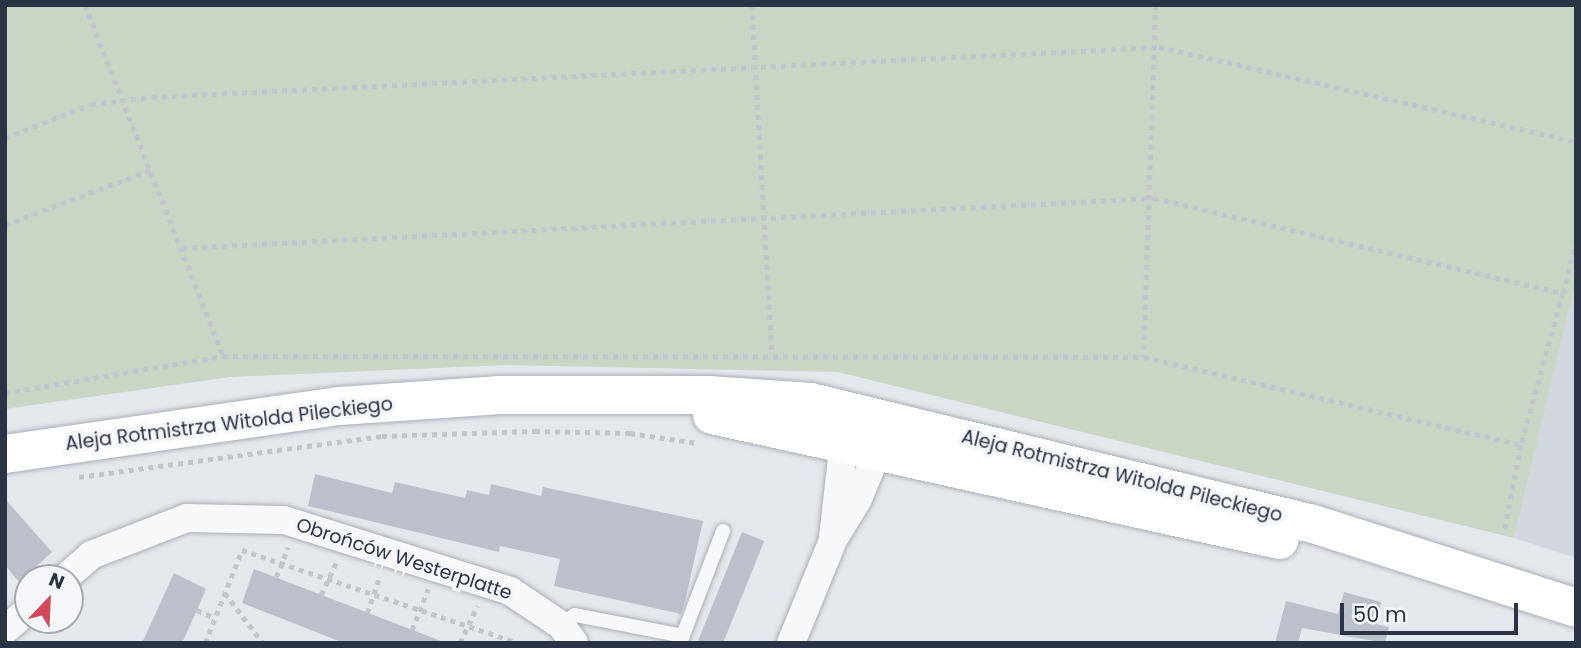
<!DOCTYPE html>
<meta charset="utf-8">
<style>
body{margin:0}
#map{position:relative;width:1581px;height:648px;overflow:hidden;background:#e4e7ec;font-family:Poppins,sans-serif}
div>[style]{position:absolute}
.built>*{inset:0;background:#d2d6de}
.green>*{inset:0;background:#c9d6c5}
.building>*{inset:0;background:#bbc0ca;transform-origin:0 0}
.path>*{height:4.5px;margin-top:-2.25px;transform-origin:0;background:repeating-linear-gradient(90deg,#c2c5cb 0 5px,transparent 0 10px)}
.roads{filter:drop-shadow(0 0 2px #a9aeb7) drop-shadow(0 0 2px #a9aeb7)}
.lane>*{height:14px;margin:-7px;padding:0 7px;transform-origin:7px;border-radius:7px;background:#f7f8fa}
.street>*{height:28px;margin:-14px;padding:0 14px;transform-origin:14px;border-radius:14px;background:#f7f8fa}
.secondary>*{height:38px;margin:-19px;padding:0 19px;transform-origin:19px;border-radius:19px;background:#fff}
span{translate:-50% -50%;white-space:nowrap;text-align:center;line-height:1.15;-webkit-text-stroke:7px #f4f6f9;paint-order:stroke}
.street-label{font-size:19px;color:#2b3445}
.frame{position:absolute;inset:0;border:7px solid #2b3445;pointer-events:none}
.north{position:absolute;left:14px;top:564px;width:70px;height:70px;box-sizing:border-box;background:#f4f6f9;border:2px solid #a4a8b1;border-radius:50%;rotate:23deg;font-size:19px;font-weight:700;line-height:28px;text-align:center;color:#2b3445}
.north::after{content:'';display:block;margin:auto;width:24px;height:32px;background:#d1495b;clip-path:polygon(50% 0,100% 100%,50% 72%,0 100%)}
.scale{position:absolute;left:1340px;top:603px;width:178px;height:32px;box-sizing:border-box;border:4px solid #2b3445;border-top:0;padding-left:9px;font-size:21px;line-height:24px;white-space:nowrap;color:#2b3445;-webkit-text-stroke:5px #f4f6f9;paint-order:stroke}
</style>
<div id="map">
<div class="built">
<i style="clip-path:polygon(1576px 282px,1576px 558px,1514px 538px)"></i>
</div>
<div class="green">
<i style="clip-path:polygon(5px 5px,1576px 5px,1576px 282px,1514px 538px,838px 372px,505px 365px,230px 377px,5px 409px)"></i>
</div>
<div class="building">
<i style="clip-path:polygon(315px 474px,392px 493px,395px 482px,465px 498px,467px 490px,489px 495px,491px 484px,541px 496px,543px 487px,703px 521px,684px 606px,681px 614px,554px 586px,560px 559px,500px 546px,499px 552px,308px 506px)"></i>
<i style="clip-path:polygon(5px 499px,52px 552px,19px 582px,5px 565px)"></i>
<i style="left:742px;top:532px;width:24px;height:117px;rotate:22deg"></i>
<i style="clip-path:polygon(254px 569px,441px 641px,440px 643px,344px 643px,242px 603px)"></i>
<i style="clip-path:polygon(174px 573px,206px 589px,197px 610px,182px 643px,142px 643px)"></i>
<i style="clip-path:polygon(1344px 592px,1381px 602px,1376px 624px,1389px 627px,1385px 643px,1302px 628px,1298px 643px,1275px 643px,1286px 601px,1338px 614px)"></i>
</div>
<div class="path">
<i style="left:85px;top:5px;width:377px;rotate:68.5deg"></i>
<i style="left:223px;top:356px;width:921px;rotate:0.06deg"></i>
<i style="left:752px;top:5px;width:349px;rotate:86.7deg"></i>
<i style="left:1156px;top:5px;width:352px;rotate:92deg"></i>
<i style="left:1144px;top:357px;width:387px;rotate:13.1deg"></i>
<i style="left:1521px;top:445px;width:86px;rotate:100.7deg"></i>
<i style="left:5px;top:138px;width:92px;rotate:-21.6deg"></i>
<i style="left:91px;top:104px;width:61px;rotate:-6.5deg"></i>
<i style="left:152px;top:97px;width:1008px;rotate:-2.84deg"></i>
<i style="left:1159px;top:47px;width:428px;rotate:12.8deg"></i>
<i style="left:5px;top:225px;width:158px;rotate:-20.7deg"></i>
<i style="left:182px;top:248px;width:973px;rotate:-2.94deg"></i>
<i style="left:1154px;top:198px;width:420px;rotate:13.1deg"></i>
<i style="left:1563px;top:293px;width:158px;rotate:105.4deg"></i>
<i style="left:1563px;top:293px;width:55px;rotate:-76.2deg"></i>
<i style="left:5px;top:393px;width:221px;rotate:-9.6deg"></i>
<i style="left:79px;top:477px;width:306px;rotate:-7.7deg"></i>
<i style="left:382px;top:436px;width:153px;rotate:-1.9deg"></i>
<i style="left:535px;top:431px;width:95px;rotate:1.2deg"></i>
<i style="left:630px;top:433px;width:68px;rotate:8.5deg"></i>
<i style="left:242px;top:550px;width:291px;rotate:18.6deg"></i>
<i style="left:276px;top:577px;width:32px;rotate:-68deg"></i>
<i style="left:225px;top:593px;width:63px;rotate:52.8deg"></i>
<i style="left:321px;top:595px;width:38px;rotate:-65deg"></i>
<i style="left:197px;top:610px;width:20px;rotate:24deg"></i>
<i style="left:367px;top:613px;width:39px;rotate:-71deg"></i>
<i style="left:412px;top:630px;width:44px;rotate:-68.7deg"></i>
<i style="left:205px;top:643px;width:100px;rotate:-68.3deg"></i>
<i style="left:460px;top:643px;width:41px;rotate:-65.3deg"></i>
</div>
<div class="roads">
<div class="lane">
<i style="left:561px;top:625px;width:17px;rotate:-36deg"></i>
<i style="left:575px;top:615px;width:110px;rotate:11deg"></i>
<i style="left:680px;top:643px;width:120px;rotate:-69deg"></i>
</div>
<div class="street">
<i style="left:833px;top:537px;width:97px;rotate:-83.5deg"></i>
<i style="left:844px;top:441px;width:17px;rotate:-45deg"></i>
<i style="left:65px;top:578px;width:35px;rotate:-41deg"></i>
<i style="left:91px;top:555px;width:103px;rotate:-21.1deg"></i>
<i style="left:187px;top:518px;width:97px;rotate:1.2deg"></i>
<i style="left:284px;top:520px;width:237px;rotate:17.4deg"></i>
<i style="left:510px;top:591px;width:61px;rotate:33.7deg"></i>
<i style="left:561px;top:625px;width:22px;rotate:54deg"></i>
<i style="left:5px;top:630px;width:30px;rotate:-41deg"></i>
<i style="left:791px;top:643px;width:111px;rotate:-67.8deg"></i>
<i style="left:833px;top:540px;width:48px;rotate:-58.6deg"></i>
<i style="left:858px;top:499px;width:55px;rotate:-67.6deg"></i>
<i style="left:879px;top:448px;width:14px;rotate:-102deg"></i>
</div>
<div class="secondary">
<i style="left:712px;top:415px;width:581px;rotate:12.43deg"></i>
<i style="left:5px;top:454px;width:337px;rotate:-8.2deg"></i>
<i style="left:339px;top:406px;width:161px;rotate:-3.9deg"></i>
<i style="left:500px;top:395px;width:209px"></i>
<i style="left:709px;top:395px;width:102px;rotate:3.9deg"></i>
<i style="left:811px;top:402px;width:517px;rotate:13.66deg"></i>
<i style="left:1313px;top:524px;width:276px;rotate:17.7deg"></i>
</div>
</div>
<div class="street-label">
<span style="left:229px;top:424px;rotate:-7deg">Aleja Rotmistrza Witolda Pileckiego</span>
<span style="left:1122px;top:476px;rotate:14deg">Aleja Rotmistrza Witolda Pileckiego</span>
<span style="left:404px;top:559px;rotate:18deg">Obrońców Westerplatte</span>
</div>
<div class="frame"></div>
<div class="north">N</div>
<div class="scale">50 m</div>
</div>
